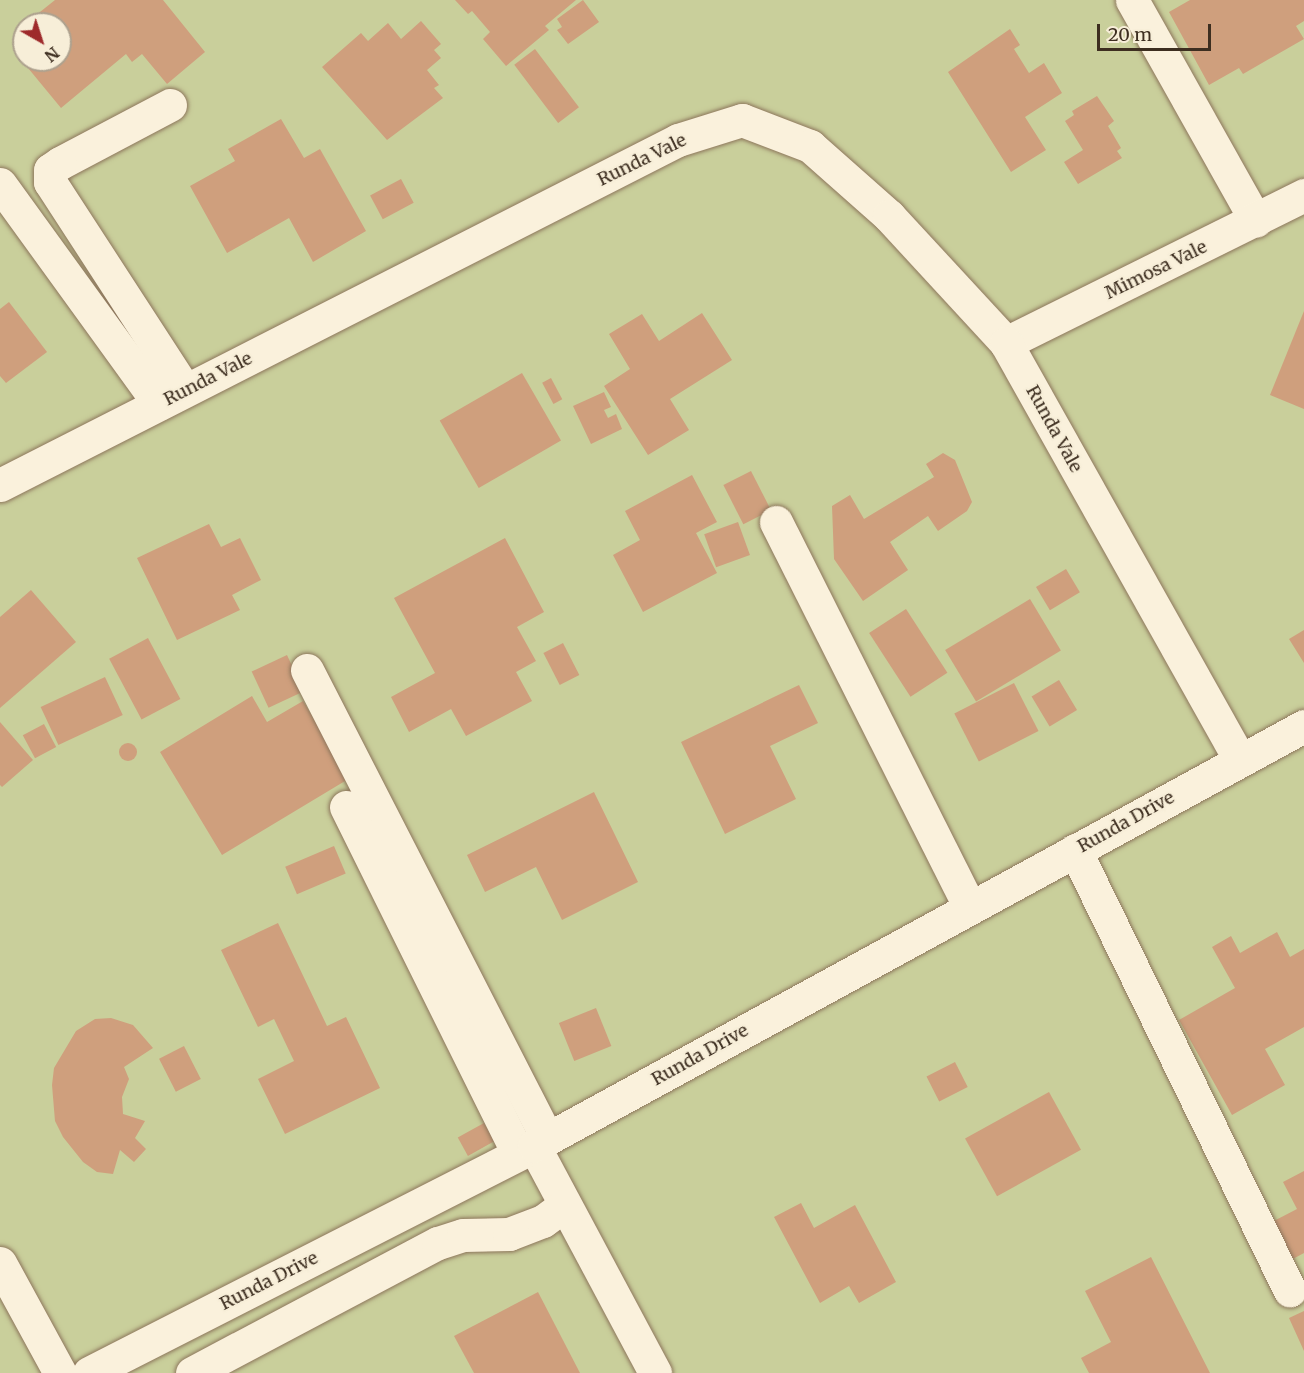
<!DOCTYPE html>
<style>
body{margin:0}
#map{position:relative;width:1304px;height:1373px;overflow:hidden;background:#f0e4c8;font-family:Merriweather,serif}
div>[style]{position:absolute}
.green>*{inset:0;background:#c9cf9b}
.building>*{inset:0;background:#cf9f7d;transform-origin:0 0}
.round{border-radius:50%}
.roads{filter:drop-shadow(0 0 2px #8d765c) drop-shadow(0 0 2px #8d765c)}
.minor>*{height:33px;margin:-16.5px;padding:0 16.5px;transform-origin:16.5px;border-radius:16.5px;background:#faf1dc}
span{translate:-50% -50%;white-space:nowrap;text-align:center;line-height:1.15;-webkit-text-stroke:4.5px #f7eed8;paint-order:stroke}
.street-label{font-size:18px;color:#3d2e20}
.north{position:absolute;left:12px;top:12px;width:60px;height:60px;box-sizing:border-box;background:#f7eed8;border:2px solid #ada18e;border-radius:50%;rotate:141deg;font-size:16px;font-weight:700;line-height:24px;text-align:center;color:#3d2e20}
.north::after{content:'';display:block;margin:auto;width:21px;height:27px;background:#9e2a2b;clip-path:polygon(50% 0,100% 100%,50% 72%,0 100%)}
.scale{position:absolute;left:1097px;top:24px;width:114px;height:27px;box-sizing:border-box;border:3px solid #3d2e20;border-top:0;padding-left:8px;font-size:18px;line-height:21px;white-space:nowrap;color:#3d2e20;-webkit-text-stroke:4px #f7eed8;paint-order:stroke}
</style>
<div id="map">
<div class="green">
<i style="clip-path:polygon(evenodd,0 0,1304px 0,1304px 1373px,0 1373px,0 0,24px 24px,60px 24px,60px 60px,24px 60px,24px 24px)"></i>
</div>
<div class="building">
<i style="clip-path:polygon(55px 0,163px 0,205px 52px,167px 84px,142px 54px,132px 62px,126px 54px,61px 108px,14px 51px,24px 43px,24px 60px,60px 60px,60px 24px,25px 24px)"></i>
<i style="clip-path:polygon(455px 0,576px 0,545px 26px,549px 30px,506px 66px,483px 39px,490px 32px,472px 11px,468px 14px)"></i>
<i style="clip-path:polygon(583px 0,599px 22px,568px 44px,557px 30px,562px 27px,557px 19px)"></i>
<i style="clip-path:polygon(1190px 0,1304px 0,1304px 21px,1296px 26px,1304px 39px,1243px 74px,1239px 68px,1209px 85px,1169px 12px)"></i>
<i style="clip-path:polygon(421px 21px,441px 44px,434px 50px,441px 58px,427px 70px,439px 85px,434px 88px,443px 98px,387px 140px,322px 67px,361px 33px,368px 41px,388px 23px,401px 39px)"></i>
<i style="clip-path:polygon(1010px 29px,1020px 45px,1014px 49px,1029px 73px,1044px 63px,1062px 93px,1025px 117px,1046px 150px,1011px 172px,948px 72px)"></i>
<i style="left:535px;top:49px;width:73px;height:26px;rotate:53deg"></i>
<i style="clip-path:polygon(1097px 96px,1114px 121px,1108px 126px,1121px 148px,1117px 151px,1122px 158px,1078px 184px,1064px 162px,1083px 150px,1065px 121px,1074px 115px,1072px 111px)"></i>
<i style="clip-path:polygon(281px 119px,304px 158px,320px 149px,366px 231px,313px 262px,289px 218px,227px 253px,190px 186px,235px 161px,228px 149px)"></i>
<i style="left:401px;top:179px;width:27px;height:35px;rotate:62deg"></i>
<i style="clip-path:polygon(9px 302px,47px 352px,6px 383px,0 376px,0 309px)"></i>
<i style="clip-path:polygon(1304px 311px,1304px 409px,1270px 395px)"></i>
<i style="clip-path:polygon(702px 313px,732px 360px,670px 399px,689px 430px,648px 455px,604px 386px,630px 369px,609px 334px,642px 314px,659px 341px)"></i>
<i style="left:522px;top:373px;width:78px;height:95px;rotate:60deg"></i>
<i style="left:551px;top:378px;width:24px;height:10px;rotate:62deg"></i>
<i style="clip-path:polygon(604px 392px,611px 407px,604px 410px,608px 418px,616px 414px,622px 429px,591px 444px,573px 406px)"></i>
<i style="clip-path:polygon(943px 453px,955px 460px,972px 502px,967px 511px,938px 531px,928px 516px,890px 542px,908px 570px,863px 601px,834px 559px,832px 506px,850px 495px,864px 519px,934px 477px,926px 464px)"></i>
<i style="left:751px;top:471px;width:44px;height:31px;rotate:63deg"></i>
<i style="clip-path:polygon(692px 475px,717px 522px,696px 533px,717px 573px,643px 612px,613px 555px,640px 540px,625px 511px)"></i>
<i style="left:738px;top:522px;width:35px;height:36px;rotate:70deg"></i>
<i style="clip-path:polygon(209px 524px,221px 547px,240px 538px,261px 580px,232px 595px,240px 610px,177px 640px,137px 558px)"></i>
<i style="clip-path:polygon(505px 538px,544px 612px,517px 627px,536px 661px,516px 672px,532px 701px,466px 736px,451px 709px,409px 732px,391px 697px,435px 673px,394px 598px)"></i>
<i style="left:1066px;top:569px;width:27px;height:35px;rotate:59deg"></i>
<i style="clip-path:polygon(31px 590px,76px 642px,0 708px,0 617px)"></i>
<i style="left:1030px;top:599px;width:60px;height:99px;rotate:59deg"></i>
<i style="left:906px;top:609px;width:76px;height:44px;rotate:57deg"></i>
<i style="clip-path:polygon(1304px 630px,1304px 663px,1289px 639px)"></i>
<i style="left:148px;top:638px;width:69px;height:44px;rotate:62deg"></i>
<i style="left:563px;top:643px;width:36px;height:22px;rotate:63deg"></i>
<i style="left:287px;top:655px;width:40px;height:39px;rotate:65deg"></i>
<i style="left:105px;top:677px;width:42px;height:71px;rotate:65deg"></i>
<i style="left:1059px;top:680px;width:35px;height:32px;rotate:59deg"></i>
<i style="left:1014px;top:683px;width:54px;height:67px;rotate:63deg"></i>
<i style="clip-path:polygon(799px 685px,818px 723px,770px 746px,796px 799px,725px 834px,681px 742px)"></i>
<i style="clip-path:polygon(252px 696px,267px 722px,303px 701px,350px 778px,222px 855px,160px 752px)"></i>
<i style="clip-path:polygon(0 722px,33px 760px,2px 787px,0 785px)"></i>
<i style="left:44px;top:724px;width:26px;height:24px;rotate:62deg"></i>
<i class="round" style="left:119px;top:743px;width:18px;height:18px"></i>
<i style="clip-path:polygon(594px 792px,638px 882px,562px 920px,536px 867px,485px 892px,467px 855px)"></i>
<i style="left:334px;top:846px;width:30px;height:53px;rotate:67deg"></i>
<i style="clip-path:polygon(278px 923px,327px 1026px,346px 1017px,380px 1088px,285px 1134px,258px 1079px,294px 1061px,274px 1019px,258px 1027px,221px 950px)"></i>
<i style="clip-path:polygon(1277px 932px,1290px 957px,1304px 949px,1304px 1027px,1265px 1049px,1285px 1085px,1232px 1115px,1179px 1020px,1235px 988px,1212px 947px,1231px 936px,1240px 953px)"></i>
<i style="left:596px;top:1008px;width:41px;height:40px;rotate:68deg"></i>
<i style="clip-path:polygon(111px 1018px,133px 1025px,153px 1048px,124px 1067px,129px 1079px,122px 1097px,123px 1114px,145px 1121px,135px 1138px,146px 1149px,134px 1162px,120px 1150px,113px 1174px,97px 1172px,83px 1162px,63px 1137px,55px 1121px,52px 1085px,54px 1068px,76px 1031px,95px 1019px)"></i>
<i style="left:184px;top:1046px;width:37px;height:28px;rotate:63deg"></i>
<i style="left:955px;top:1062px;width:28px;height:32px;rotate:63deg"></i>
<i style="left:1049px;top:1092px;width:66px;height:96px;rotate:61deg"></i>
<i style="left:484px;top:1123px;width:21px;height:30px;rotate:61deg"></i>
<i style="clip-path:polygon(1304px 1171px,1304px 1253px,1289px 1261px,1270px 1223px,1297px 1209px,1283px 1182px)"></i>
<i style="clip-path:polygon(801px 1203px,814px 1228px,855px 1205px,896px 1282px,859px 1303px,849px 1286px,820px 1303px,774px 1217px)"></i>
<i style="clip-path:polygon(1151px 1257px,1210px 1373px,1089px 1373px,1081px 1358px,1111px 1342px,1085px 1291px)"></i>
<i style="clip-path:polygon(538px 1292px,580px 1373px,474px 1373px,454px 1336px)"></i>
<i style="clip-path:polygon(1304px 1311px,1304px 1351px,1289px 1318px)"></i>
</div>
<div class="roads">
<div class="minor">
<i style="left:1132px;top:0;width:253px;rotate:60.7deg"></i>
<i style="left:170px;top:105px;width:124px;rotate:152.2deg"></i>
<i style="left:60px;top:163px;width:12px;rotate:145deg"></i>
<i style="left:50px;top:170px;width:12px;rotate:90deg"></i>
<i style="left:50px;top:182px;width:248px;rotate:57deg"></i>
<i style="left:0;top:184px;width:271px;rotate:54.1deg"></i>
<i style="left:1006px;top:343px;width:333px;rotate:-26.4deg"></i>
<i style="left:0;top:485px;width:761px;rotate:-26.97deg"></i>
<i style="left:678px;top:140px;width:67px;rotate:-17.4deg"></i>
<i style="left:742px;top:120px;width:73px;rotate:20.9deg"></i>
<i style="left:810px;top:146px;width:106px;rotate:41.5deg"></i>
<i style="left:889px;top:216px;width:173px;rotate:47.3deg"></i>
<i style="left:1006px;top:343px;width:477px;rotate:60.7deg"></i>
<i style="left:776px;top:522px;width:431px;rotate:63.3deg"></i>
<i style="left:307px;top:670px;width:526px;rotate:62.85deg"></i>
<i style="left:346px;top:807px;width:387px;rotate:63.6deg"></i>
<i style="left:1075px;top:850px;width:490px;rotate:64deg"></i>
<i style="left:534px;top:1146px;width:257px;rotate:61.9deg"></i>
<i style="left:0;top:1263px;width:125px;rotate:61.4deg"></i>
<i style="left:89px;top:1373px;width:500px;rotate:-27deg"></i>
<i style="left:534px;top:1146px;width:877px;rotate:-28.61deg"></i>
<i style="left:192px;top:1373px;width:278px;rotate:-27.9deg"></i>
<i style="left:438px;top:1243px;width:26px;rotate:-18deg"></i>
<i style="left:463px;top:1235px;width:46px;rotate:-1.2deg"></i>
<i style="left:509px;top:1234px;width:36px;rotate:-21deg"></i>
<i style="left:543px;top:1221px;width:26px;rotate:-36deg"></i>
</div>
</div>
<div class="street-label">
<span style="left:642px;top:160px;rotate:-26deg">Runda Vale</span>
<span style="left:1156px;top:270px;rotate:-26deg">Mimosa Vale</span>
<span style="left:208px;top:379px;rotate:-27deg">Runda Vale</span>
<span style="left:1054px;top:429px;rotate:61deg">Runda Vale</span>
<span style="left:1126px;top:822px;rotate:-29deg">Runda Drive</span>
<span style="left:700px;top:1055px;rotate:-29deg">Runda Drive</span>
<span style="left:269px;top:1281px;rotate:-27deg">Runda Drive</span>
</div>
<div class="north">N</div>
<div class="scale">20 m</div>
</div>
